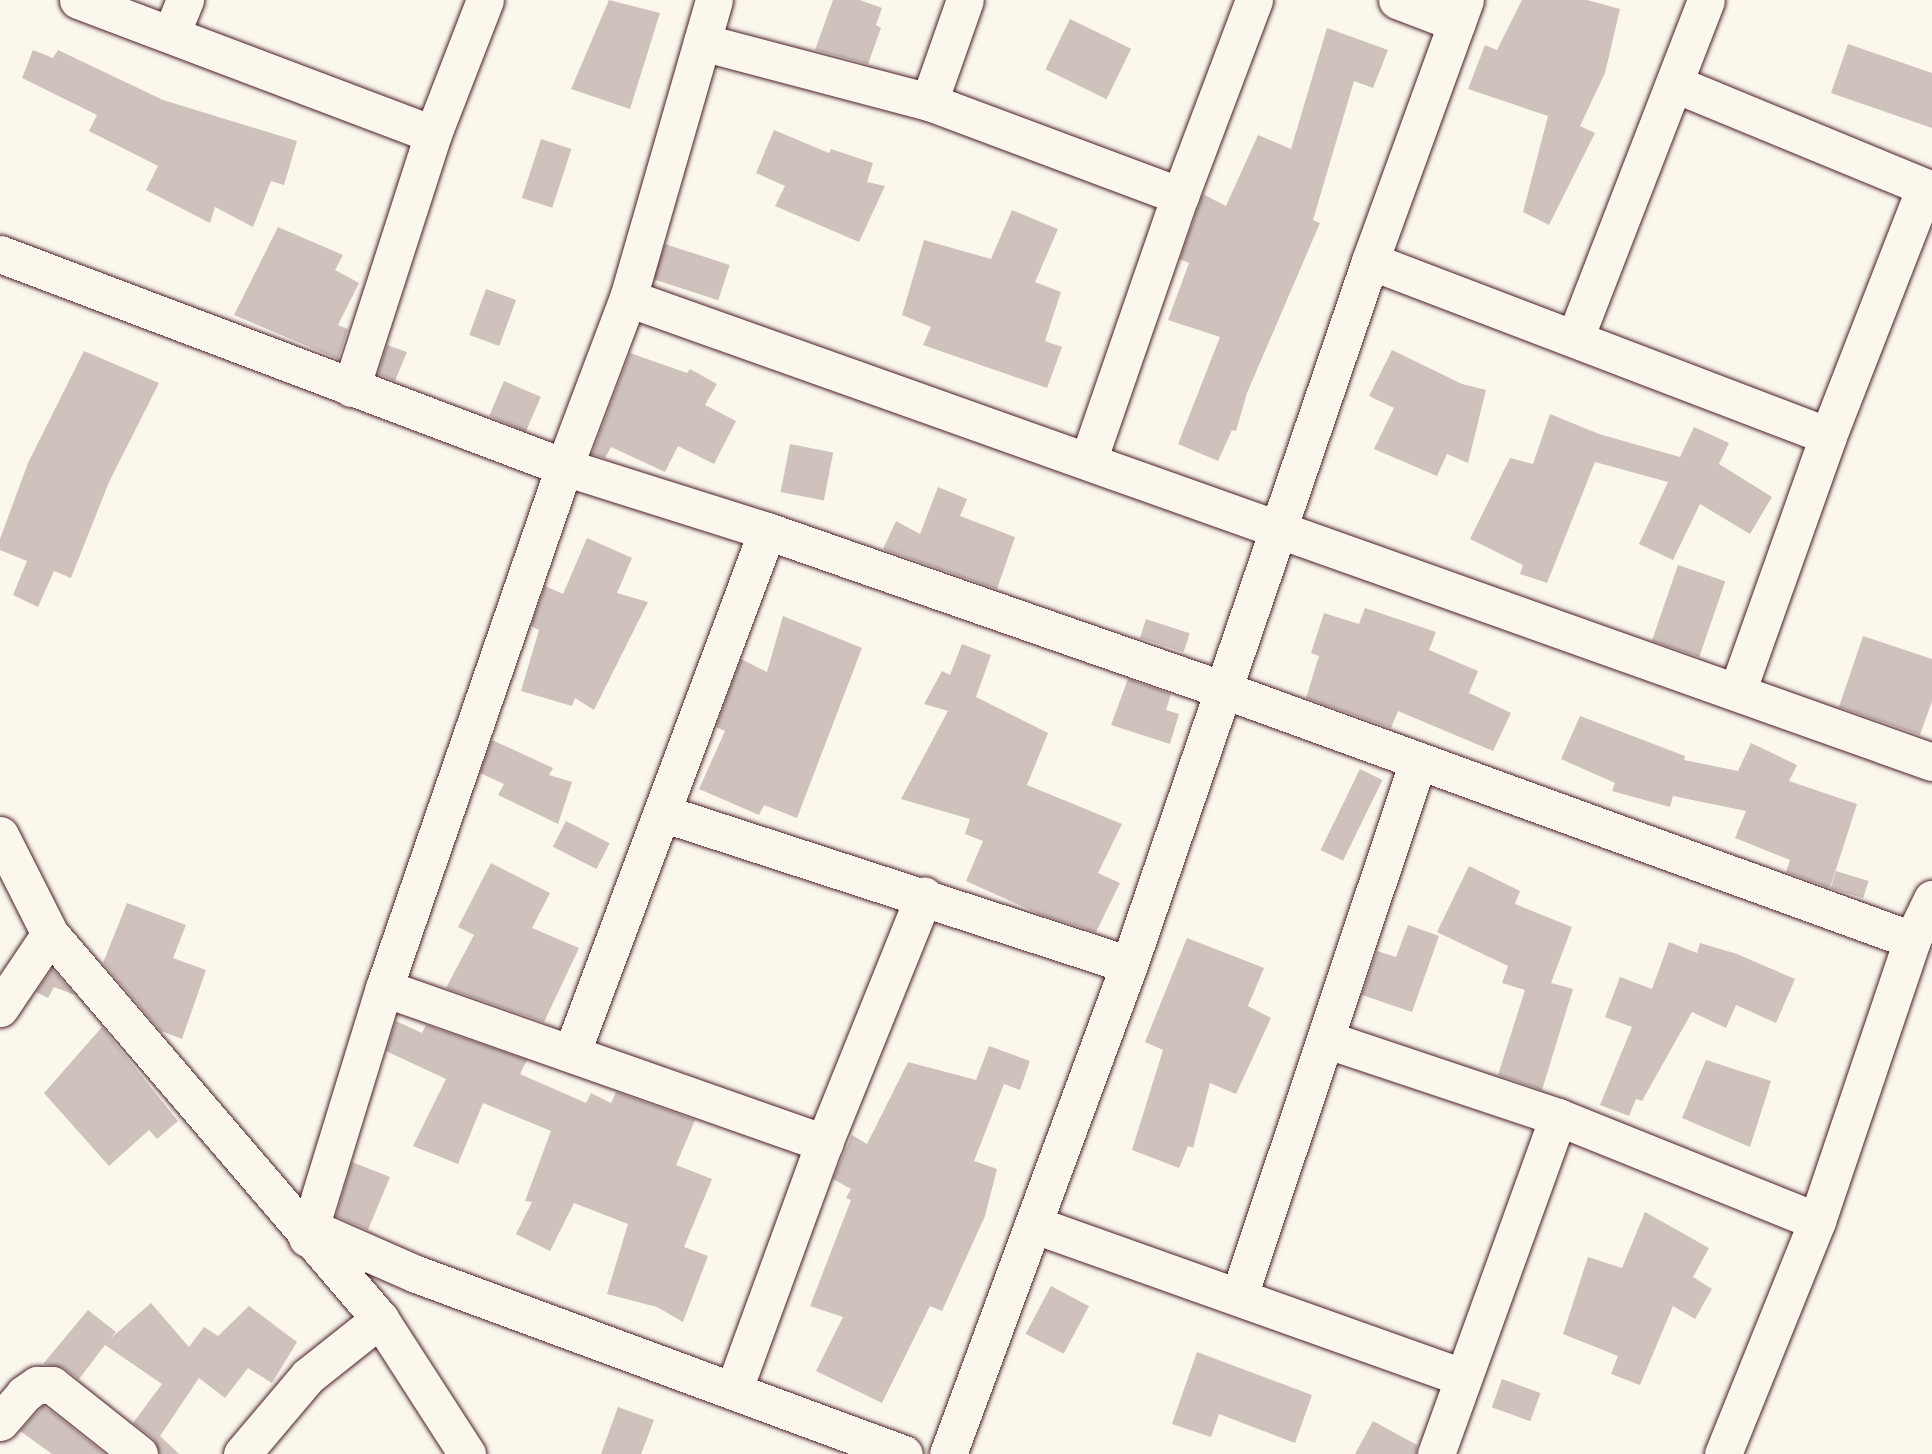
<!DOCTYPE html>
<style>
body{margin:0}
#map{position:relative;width:1932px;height:1454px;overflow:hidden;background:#fbf7ec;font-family:Caveat,sans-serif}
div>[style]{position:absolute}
.building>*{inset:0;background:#cfc2bc;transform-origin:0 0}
.roads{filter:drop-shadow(0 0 2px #4a1f2b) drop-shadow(0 0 2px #4a1f2b)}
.minor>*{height:37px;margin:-18.5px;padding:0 18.5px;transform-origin:18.5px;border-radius:18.5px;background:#fbf7ec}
span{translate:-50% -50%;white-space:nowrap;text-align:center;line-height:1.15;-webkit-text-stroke:6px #fbf7ec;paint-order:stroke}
</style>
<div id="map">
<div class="building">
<i style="clip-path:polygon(609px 0,660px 13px,630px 109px,571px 89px)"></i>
<i style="clip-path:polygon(833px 0,860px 0,882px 8px,876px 25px,881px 28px,868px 64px,815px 50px)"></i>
<i style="clip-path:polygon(1522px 0,1587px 0,1620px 9px,1605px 73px,1580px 126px,1595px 133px,1549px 225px,1523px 212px,1548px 116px,1468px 89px,1485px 45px,1497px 50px)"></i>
<i style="left:1070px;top:19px;width:68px;height:56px;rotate:26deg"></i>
<i style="clip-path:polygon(1327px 28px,1388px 50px,1373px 88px,1354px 81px,1313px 220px,1320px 223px,1247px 393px,1236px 431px,1232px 430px,1218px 461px,1178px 444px,1220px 337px,1168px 320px,1189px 263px,1180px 259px,1203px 194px,1226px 206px,1258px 135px,1291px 149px)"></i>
<i style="clip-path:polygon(1848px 44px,1932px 73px,1932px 128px,1831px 93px)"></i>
<i style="clip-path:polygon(33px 50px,53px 58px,58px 50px,163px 100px,297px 141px,284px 185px,271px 181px,253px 227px,215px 207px,210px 223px,146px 190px,158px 166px,89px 131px,97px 115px,22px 78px)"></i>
<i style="clip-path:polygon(774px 130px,829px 153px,831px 149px,873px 163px,867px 182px,885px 186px,859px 242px,775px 206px,785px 186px,756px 173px)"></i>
<i style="left:541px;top:139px;width:32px;height:62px;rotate:18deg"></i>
<i style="clip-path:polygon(1012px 210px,1058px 229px,1035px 282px,1061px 292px,1045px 341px,1062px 347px,1047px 388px,923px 345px,931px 327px,902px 315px,924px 240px,991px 259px)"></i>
<i style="clip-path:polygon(278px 227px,343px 255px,335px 270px,359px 283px,338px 325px,348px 329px,338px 359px,234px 315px)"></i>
<i style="left:665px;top:244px;width:68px;height:37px;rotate:18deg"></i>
<i style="left:486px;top:289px;width:32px;height:49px;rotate:20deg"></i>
<i style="clip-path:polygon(387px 345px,407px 352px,395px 381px,378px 374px)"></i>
<i style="clip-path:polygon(1392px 350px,1462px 384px,1486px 390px,1468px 463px,1447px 454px,1437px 476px,1374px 449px,1394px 408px,1369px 396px)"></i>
<i style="clip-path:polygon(84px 351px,159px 383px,109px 482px,71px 578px,54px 571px,38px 607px,13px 595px,27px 561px,0 550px,0 539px,28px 463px)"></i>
<i style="clip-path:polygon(630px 353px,687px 373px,690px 369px,717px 384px,705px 405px,736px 421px,714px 464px,678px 446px,665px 472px,611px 447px,605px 458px,592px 454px)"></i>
<i style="left:504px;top:381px;width:40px;height:38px;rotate:23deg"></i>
<i style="clip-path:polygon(1550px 414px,1599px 434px,1680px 457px,1694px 427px,1729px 443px,1719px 464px,1772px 497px,1750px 534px,1700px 504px,1673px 560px,1639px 544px,1668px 482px,1595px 462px,1547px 583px,1520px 574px,1523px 565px,1470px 539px,1510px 458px,1533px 464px)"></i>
<i style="left:790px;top:444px;width:44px;height:49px;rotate:11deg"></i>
<i style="clip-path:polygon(938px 487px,967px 499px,960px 516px,1015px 537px,997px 589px,883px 549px,896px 521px,920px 534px)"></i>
<i style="clip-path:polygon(587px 538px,632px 558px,617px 593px,648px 602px,594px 710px,575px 698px,572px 706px,521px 691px,539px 630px,531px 626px,545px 586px,563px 594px)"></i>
<i style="left:1678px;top:565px;width:50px;height:80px;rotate:19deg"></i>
<i style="clip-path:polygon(1365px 608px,1436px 632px,1429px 650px,1478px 671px,1469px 693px,1511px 713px,1493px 751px,1398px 711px,1391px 728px,1306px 698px,1319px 656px,1311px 653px,1324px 613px,1359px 624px)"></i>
<i style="clip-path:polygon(783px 616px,862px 648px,797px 818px,764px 805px,759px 815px,699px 789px,725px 731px,716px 727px,741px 659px,767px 672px)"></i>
<i style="left:1146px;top:619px;width:46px;height:20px;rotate:18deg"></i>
<i style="clip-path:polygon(1863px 636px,1932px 659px,1932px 701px,1920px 735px,1839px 707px)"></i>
<i style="clip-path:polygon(962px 644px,991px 655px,976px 697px,1048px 733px,1027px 785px,1122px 824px,1098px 873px,1120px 883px,1096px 932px,1039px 914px,966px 881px,983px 841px,965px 834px,970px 819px,901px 799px,948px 711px,924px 704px,942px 671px,950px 675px)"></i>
<i style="clip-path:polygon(1128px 679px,1171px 694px,1166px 710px,1179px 714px,1170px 744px,1111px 725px)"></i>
<i style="clip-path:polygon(1580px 716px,1685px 756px,1684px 760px,1738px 771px,1751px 743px,1797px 765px,1789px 781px,1857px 804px,1830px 888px,1786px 872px,1790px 860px,1735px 838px,1746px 811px,1673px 796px,1670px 807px,1612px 791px,1615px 783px,1561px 759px)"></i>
<i style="clip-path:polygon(492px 740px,553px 768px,549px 775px,572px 782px,558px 824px,498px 795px,504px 784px,480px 773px)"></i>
<i style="left:1360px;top:769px;width:25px;height:90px;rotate:26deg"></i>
<i style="left:566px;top:821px;width:49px;height:29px;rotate:27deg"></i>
<i style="clip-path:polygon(491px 863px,550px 893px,532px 928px,579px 948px,544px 1022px,446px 988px,474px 935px,458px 927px)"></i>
<i style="clip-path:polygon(1469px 866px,1520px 891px,1515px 904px,1572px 927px,1551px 983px,1573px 989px,1542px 1090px,1498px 1075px,1525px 990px,1502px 983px,1508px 966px,1437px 932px)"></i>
<i style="left:1836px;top:871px;width:34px;height:18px;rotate:17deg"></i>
<i style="clip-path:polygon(127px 903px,186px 925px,173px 958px,206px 970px,182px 1039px,161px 1031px,103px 963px)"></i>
<i style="clip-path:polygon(1408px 925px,1439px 936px,1412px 1012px,1362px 995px,1377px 951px,1396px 957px)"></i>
<i style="clip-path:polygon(1187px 938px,1264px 968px,1248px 1006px,1271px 1018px,1236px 1094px,1210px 1083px,1193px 1148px,1188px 1146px,1179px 1168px,1132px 1150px,1163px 1050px,1145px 1042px)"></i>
<i style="clip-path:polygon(1669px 942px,1697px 953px,1700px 943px,1737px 954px,1795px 979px,1776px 1023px,1736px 1005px,1726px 1028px,1692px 1012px,1642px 1101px,1636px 1099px,1629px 1116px,1600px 1105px,1632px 1027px,1605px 1017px,1620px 977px,1652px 989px)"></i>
<i style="clip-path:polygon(52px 969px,75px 995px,54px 987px,48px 998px,36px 992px)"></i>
<i style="clip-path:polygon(396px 1021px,422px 1033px,426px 1025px,527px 1060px,520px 1074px,586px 1103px,591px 1093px,611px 1103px,616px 1092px,695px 1120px,676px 1165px,712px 1179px,684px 1247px,708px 1256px,683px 1322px,657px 1307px,607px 1294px,628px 1224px,574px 1203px,550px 1251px,516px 1234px,532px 1202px,525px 1201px,551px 1131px,483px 1103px,458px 1164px,413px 1146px,446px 1079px,386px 1051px)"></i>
<i style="clip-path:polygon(102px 1027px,178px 1121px,157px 1139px,149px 1130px,109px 1166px,44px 1093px)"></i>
<i style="clip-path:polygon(989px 1046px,1030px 1061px,1020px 1090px,1004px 1084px,974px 1161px,997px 1169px,985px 1216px,942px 1311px,930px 1306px,882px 1403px,816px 1371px,843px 1317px,810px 1306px,851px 1200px,846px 1198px,851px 1189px,833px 1179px,852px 1135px,867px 1144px,908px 1062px,976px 1080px)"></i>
<i style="clip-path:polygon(1706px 1060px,1771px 1081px,1750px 1147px,1682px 1118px)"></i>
<i style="clip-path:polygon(352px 1162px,390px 1177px,368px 1230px,336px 1216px)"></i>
<i style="clip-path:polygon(1645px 1212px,1709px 1248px,1693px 1277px,1712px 1289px,1695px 1319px,1673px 1306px,1640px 1385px,1611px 1374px,1618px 1356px,1563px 1334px,1588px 1257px,1622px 1268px)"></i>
<i style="left:1051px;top:1286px;width:43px;height:54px;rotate:28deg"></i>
<i style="clip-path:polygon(151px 1303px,189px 1347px,204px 1327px,218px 1336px,249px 1306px,297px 1342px,272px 1383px,248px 1368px,225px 1398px,199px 1378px,160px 1436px,179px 1454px,160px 1454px,153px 1438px,133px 1423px,162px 1384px,105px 1345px,79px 1379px,64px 1368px,43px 1364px,88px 1310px,116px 1332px,110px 1339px)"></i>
<i style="clip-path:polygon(1197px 1352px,1312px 1395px,1295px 1443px,1219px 1414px,1211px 1437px,1172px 1424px)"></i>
<i style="left:1502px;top:1379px;width:41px;height:30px;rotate:20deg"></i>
<i style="clip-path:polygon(43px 1406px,51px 1411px,105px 1454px,52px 1454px,20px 1431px)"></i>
<i style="clip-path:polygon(618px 1407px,654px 1420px,641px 1454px,601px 1454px)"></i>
<i style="clip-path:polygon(1373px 1421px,1417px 1445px,1416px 1454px,1355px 1454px)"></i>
</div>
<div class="roads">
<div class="minor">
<i style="left:78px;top:0;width:379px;rotate:20.7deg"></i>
<i style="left:1397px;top:0;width:64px;rotate:21deg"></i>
<i style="left:172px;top:32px;width:35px;rotate:-68deg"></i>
<i style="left:702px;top:42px;width:235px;rotate:14.8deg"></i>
<i style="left:929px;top:102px;width:268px;rotate:20.5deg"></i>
<i style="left:1675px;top:84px;width:278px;rotate:22.4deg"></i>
<i style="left:929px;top:102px;width:108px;rotate:-70.6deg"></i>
<i style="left:0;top:254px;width:603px;rotate:20.69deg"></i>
<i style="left:564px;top:467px;width:213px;rotate:17.5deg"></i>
<i style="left:767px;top:531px;width:484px;rotate:19.2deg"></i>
<i style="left:1224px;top:690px;width:732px;rotate:19.97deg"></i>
<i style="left:1370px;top:261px;width:490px;rotate:20.9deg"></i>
<i style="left:628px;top:298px;width:1384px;rotate:19.59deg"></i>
<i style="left:1575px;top:338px;width:362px;rotate:-68.8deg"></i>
<i style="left:351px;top:388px;width:267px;rotate:-72.1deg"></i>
<i style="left:433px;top:134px;width:144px;rotate:-68.8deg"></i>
<i style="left:1088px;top:461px;width:281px;rotate:-70.9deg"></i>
<i style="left:1180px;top:196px;width:210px;rotate:-69.3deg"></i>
<i style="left:1737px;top:692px;width:272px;rotate:-70.4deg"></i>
<i style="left:1828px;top:436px;width:267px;rotate:-68.7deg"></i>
<i style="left:662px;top:813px;width:491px;rotate:18deg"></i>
<i style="left:0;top:835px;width:111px;rotate:63.2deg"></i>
<i style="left:384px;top:988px;width:467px;rotate:19.4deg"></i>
<i style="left:0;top:1008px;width:89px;rotate:-56deg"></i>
<i style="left:50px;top:934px;width:507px;rotate:49.4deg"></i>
<i style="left:380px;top:1319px;width:161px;rotate:57.2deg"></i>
<i style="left:1328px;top:1040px;width:243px;rotate:18.5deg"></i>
<i style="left:1558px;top:1117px;width:279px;rotate:21.9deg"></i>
<i style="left:572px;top:1052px;width:556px;rotate:-69.48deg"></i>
<i style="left:1035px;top:1225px;width:454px;rotate:19.6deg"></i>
<i style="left:311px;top:1228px;width:115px;rotate:23.7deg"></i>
<i style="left:416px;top:1274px;width:520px;rotate:20.25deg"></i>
<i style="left:307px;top:1238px;width:262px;rotate:-72.9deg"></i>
<i style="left:384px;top:988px;width:551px;rotate:-70.94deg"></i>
<i style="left:564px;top:467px;width:181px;rotate:-69.3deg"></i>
<i style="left:628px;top:298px;width:310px;rotate:-73.9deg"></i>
<i style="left:1239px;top:1296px;width:564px;rotate:-71.5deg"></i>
<i style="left:734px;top:1389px;width:262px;rotate:-69.9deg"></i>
<i style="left:824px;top:1143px;width:267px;rotate:-68deg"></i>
<i style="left:0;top:1422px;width:37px;rotate:-49deg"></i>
<i style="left:24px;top:1394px;width:16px;rotate:-35deg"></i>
<i style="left:37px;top:1385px;width:15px"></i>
<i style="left:52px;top:1385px;width:111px;rotate:38.4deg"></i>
<i style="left:242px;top:1454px;width:102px;rotate:-49.8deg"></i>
<i style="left:308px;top:1376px;width:92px;rotate:-38.4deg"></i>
<i style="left:948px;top:1454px;width:521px;rotate:-69.69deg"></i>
<i style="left:1129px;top:965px;width:744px;rotate:-71.1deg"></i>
<i style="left:1370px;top:261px;width:278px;rotate:-70deg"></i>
<i style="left:1436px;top:1454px;width:358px;rotate:-70.1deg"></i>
<i style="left:1723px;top:1454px;width:251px;rotate:-68deg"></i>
<i style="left:1817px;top:1221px;width:297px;rotate:-71.3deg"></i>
<i style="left:1912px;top:940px;width:46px;rotate:-64deg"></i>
</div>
</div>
</div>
